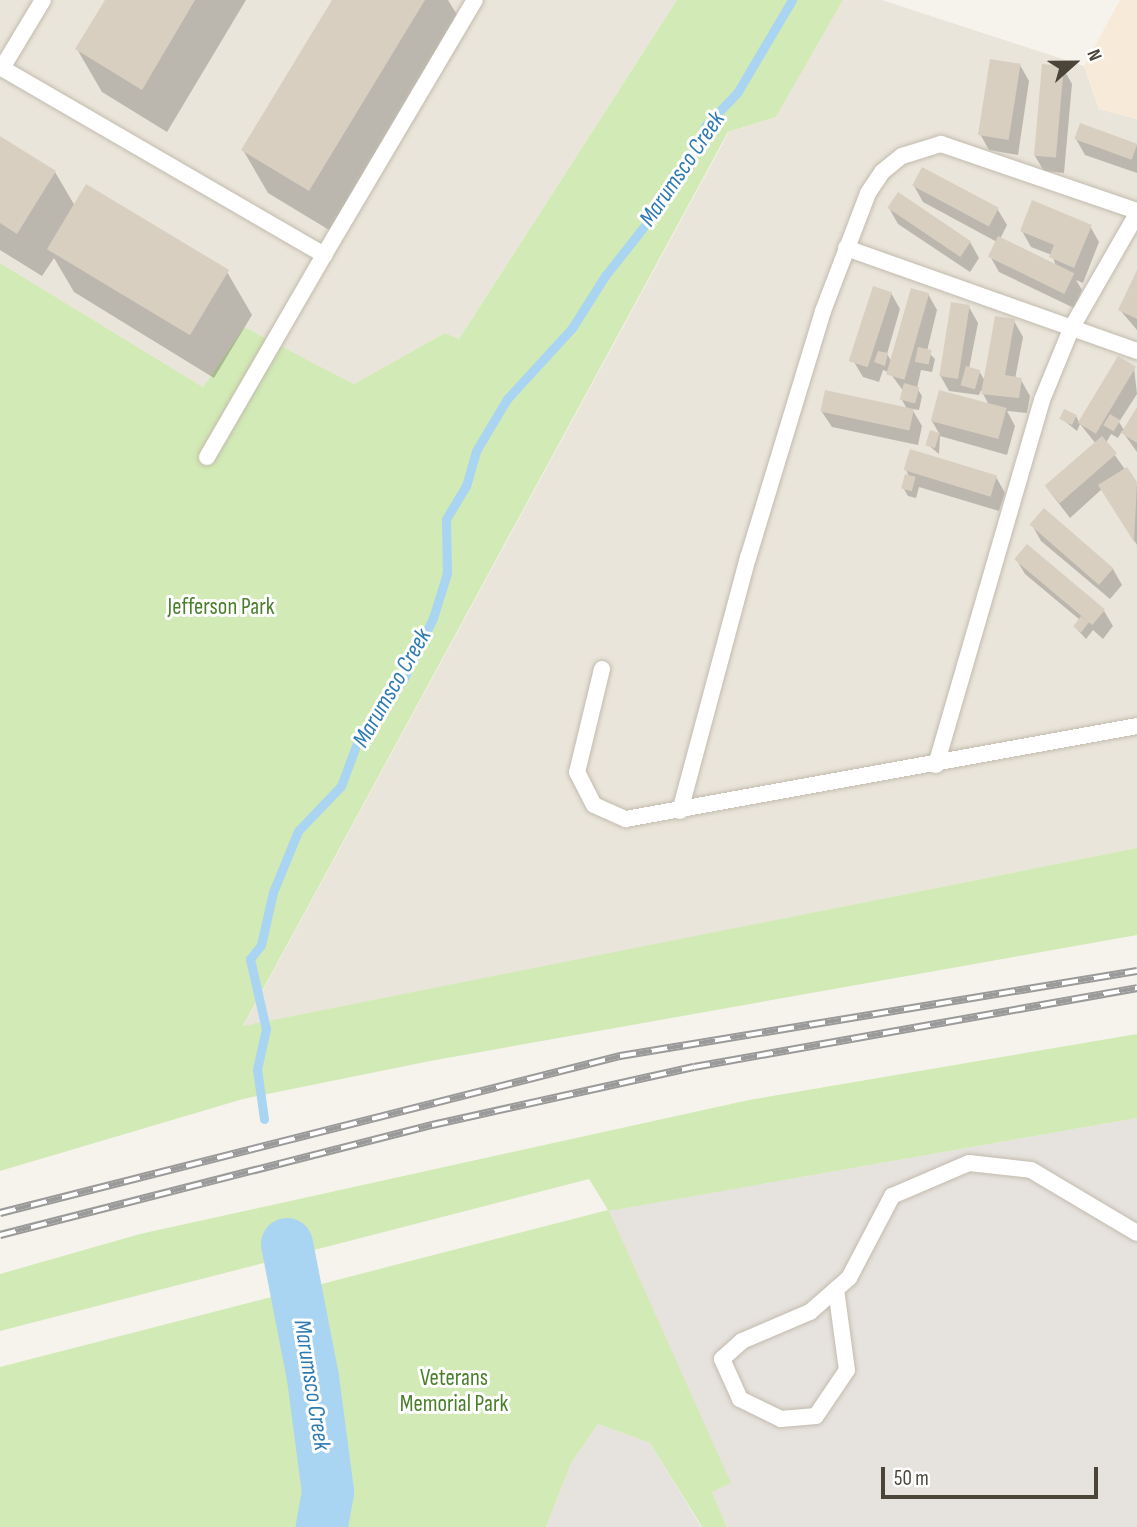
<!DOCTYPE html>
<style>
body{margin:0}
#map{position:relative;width:1137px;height:1527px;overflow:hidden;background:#f6f3ec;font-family:"Sofia Sans Condensed",sans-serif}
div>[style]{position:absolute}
.residential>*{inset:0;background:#eae5da}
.commercial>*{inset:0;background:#f7ead8}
.industrial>*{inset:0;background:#e6e2dd}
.green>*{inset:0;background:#d2eab5}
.shadow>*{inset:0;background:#0003}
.stream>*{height:9px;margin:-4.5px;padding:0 4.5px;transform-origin:4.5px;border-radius:4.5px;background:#a9d4f2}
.river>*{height:52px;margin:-26px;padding:0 26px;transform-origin:26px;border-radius:26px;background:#a9d4f2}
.building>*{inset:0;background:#d8cfc1;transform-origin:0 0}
.roads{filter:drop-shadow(0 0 2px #c2bbae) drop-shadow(0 0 2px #c2bbae)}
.service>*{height:16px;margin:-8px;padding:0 8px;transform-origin:8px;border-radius:8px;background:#fff}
.rail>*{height:8px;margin-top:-4px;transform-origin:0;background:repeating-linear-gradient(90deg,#fff 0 16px,#9a9a9a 0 32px);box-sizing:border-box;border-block:2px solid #9a9a9a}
span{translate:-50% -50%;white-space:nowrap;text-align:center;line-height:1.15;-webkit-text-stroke:6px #fff;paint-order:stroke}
.park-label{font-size:23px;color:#4a7f2a}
.water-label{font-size:24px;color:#2e7ab2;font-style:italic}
.north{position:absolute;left:1039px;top:28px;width:70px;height:70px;-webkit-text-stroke:5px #fff;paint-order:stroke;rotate:69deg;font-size:19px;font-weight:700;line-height:28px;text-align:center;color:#4b4439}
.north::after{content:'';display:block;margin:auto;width:24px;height:32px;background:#4b4439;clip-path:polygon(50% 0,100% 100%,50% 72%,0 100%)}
.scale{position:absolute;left:881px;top:1467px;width:217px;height:32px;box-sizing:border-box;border:4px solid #4b4439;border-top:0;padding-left:9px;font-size:21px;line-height:24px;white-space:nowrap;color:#4b4439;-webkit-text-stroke:5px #fff;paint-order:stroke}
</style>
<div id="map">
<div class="residential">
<i style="clip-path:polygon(0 0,677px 0,459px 339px,445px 333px,354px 384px,244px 327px,203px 387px,0 263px)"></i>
<i style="clip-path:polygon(843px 0,882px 0,1084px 66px,1099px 109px,1137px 119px,1137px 848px,243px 1027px,729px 132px,776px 117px)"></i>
</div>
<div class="commercial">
<i style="clip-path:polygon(1120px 0,1137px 0,1137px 119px,1099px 109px,1084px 66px)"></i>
</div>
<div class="industrial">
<i style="clip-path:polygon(1137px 1118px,1137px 1527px,727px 1527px,712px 1492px,730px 1483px,608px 1211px)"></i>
<i style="clip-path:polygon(598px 1424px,650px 1443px,701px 1527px,546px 1527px,571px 1463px)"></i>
</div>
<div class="green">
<i style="clip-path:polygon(677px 0,843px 0,776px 117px,728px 132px,243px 1026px,1137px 848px,1137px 935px,430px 1061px,243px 1099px,0 1171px,0 263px,203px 387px,244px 327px,354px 384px,445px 333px,459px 339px)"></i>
<i style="clip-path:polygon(1137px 1034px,1137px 1118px,609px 1211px,731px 1483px,712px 1492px,727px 1527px,702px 1527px,650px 1443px,598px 1424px,571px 1463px,546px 1527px,0 1527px,0 1367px,608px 1210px,589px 1179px,0 1331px,0 1274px,140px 1234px,749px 1100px)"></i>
</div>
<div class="shadow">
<i style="clip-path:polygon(107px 0,246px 0,167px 132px,102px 92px,77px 49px)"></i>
<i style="clip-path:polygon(334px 0,448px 0,462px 23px,334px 233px,268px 193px,243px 150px)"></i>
<i style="clip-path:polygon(1020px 65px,1029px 81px,1018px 155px,989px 150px,980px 134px)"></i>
<i style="clip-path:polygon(1063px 68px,1072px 84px,1064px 173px,1044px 171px,1035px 156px)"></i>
<i style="clip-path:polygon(0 138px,55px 172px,75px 206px,227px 272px,252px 315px,214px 378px,74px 292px,54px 258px,42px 276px,0 250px)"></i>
<i style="clip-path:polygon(1076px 139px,1137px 146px,1137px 173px,1085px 155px)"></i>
<i style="clip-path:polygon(914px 186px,998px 210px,1007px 225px,1000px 239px,1056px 266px,1052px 255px,1031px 247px,1022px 231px,1090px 226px,1099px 242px,1083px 283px,1076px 280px,1082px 290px,1074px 308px,999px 272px,990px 256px,997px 242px,923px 202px)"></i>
<i style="clip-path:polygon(889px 208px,970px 242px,979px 258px,970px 272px,898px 224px)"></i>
<i style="clip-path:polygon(1137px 274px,1137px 330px,1120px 310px)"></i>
<i style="clip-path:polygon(891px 293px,900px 309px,887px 354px,893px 364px,928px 294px,937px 310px,927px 351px,935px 359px,932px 372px,921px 370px,917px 388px,922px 396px,919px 410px,912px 409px,922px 426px,918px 445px,832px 427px,822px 412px,907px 409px,902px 400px,904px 392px,890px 373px,883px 370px,879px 382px,863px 377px,854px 362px)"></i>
<i style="clip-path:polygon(969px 307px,978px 323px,969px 369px,979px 371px,985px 381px,1014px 321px,1023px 337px,1015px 379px,1021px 380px,1030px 396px,1027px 413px,1007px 411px,1015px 426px,1007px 455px,940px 436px,939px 454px,927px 444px,931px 432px,940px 435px,932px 421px,989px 405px,981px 390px,979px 395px,949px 391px,940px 375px)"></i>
<i style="clip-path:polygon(1134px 368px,1137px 394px,1119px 422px,1124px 430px,1137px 410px,1137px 452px,1122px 431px,1118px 438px,1111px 434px,1106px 443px,1137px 486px,1137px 545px,1102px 489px,1070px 518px,1047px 488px,1096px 444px,1080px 424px,1077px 431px,1062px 419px,1076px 416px,1079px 422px)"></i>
<i style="clip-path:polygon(906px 470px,996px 477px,1005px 493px,999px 511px,919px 487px,916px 498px,908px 496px,904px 489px,910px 478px)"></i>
<i style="clip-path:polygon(1045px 511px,1113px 569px,1122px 585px,1110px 599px,1041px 541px,1032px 525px)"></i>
<i style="clip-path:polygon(1016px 559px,1104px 611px,1113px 626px,1103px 639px,1093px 630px,1086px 639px,1075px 627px,1080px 620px,1025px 574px)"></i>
</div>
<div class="stream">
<i style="left:264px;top:1119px;width:50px;rotate:-98deg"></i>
<i style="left:257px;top:1069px;width:41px;rotate:-77.3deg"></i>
<i style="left:266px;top:1029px;width:72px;rotate:-102.9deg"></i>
<i style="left:250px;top:959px;width:18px;rotate:-52deg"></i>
<i style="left:261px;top:945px;width:54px;rotate:-77.2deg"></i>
<i style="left:273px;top:892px;width:66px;rotate:-67.7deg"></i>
<i style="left:298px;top:831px;width:62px;rotate:-46.3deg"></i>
<i style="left:341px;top:786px;width:46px;rotate:-69.6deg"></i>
<i style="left:357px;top:743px;width:80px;rotate:-54.1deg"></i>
<i style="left:404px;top:678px;width:67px;rotate:-64.2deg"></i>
<i style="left:433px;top:618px;width:47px;rotate:-72.7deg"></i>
<i style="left:447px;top:573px;width:54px;rotate:-91.1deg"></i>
<i style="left:446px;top:519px;width:39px;rotate:-59deg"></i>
<i style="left:466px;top:486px;width:36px;rotate:-74deg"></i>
<i style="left:476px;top:451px;width:61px;rotate:-59.2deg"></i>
<i style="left:507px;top:399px;width:96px;rotate:-47.5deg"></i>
<i style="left:572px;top:328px;width:62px;rotate:-57.6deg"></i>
<i style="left:605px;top:276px;width:108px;rotate:-51.8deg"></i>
<i style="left:672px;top:191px;width:74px;rotate:-62.7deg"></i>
<i style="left:706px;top:125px;width:45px;rotate:-45.9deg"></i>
<i style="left:737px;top:93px;width:108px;rotate:-59.4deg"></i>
</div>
<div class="river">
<i style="left:287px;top:1244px;width:136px;rotate:79deg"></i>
<i style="left:313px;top:1378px;width:115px;rotate:82.5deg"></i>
<i style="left:328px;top:1492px;width:36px;rotate:100deg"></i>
</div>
<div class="building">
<i style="clip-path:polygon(105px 0,195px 0,142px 90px,75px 49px)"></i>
<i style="clip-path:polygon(332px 0,425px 0,309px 191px,241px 150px)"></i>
<i style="left:990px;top:59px;width:31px;height:77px;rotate:9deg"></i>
<i style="left:1042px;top:64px;width:22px;height:92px;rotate:5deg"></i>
<i style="left:1080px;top:123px;width:61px;height:17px;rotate:20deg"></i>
<i style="clip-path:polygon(0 136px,56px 171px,17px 234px,0 223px)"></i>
<i style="left:922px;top:167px;width:87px;height:21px;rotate:28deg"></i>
<i style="left:86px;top:184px;width:167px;height:76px;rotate:31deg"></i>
<i style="left:898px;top:192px;width:88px;height:19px;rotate:34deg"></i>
<i style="clip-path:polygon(1032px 200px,1092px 225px,1074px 268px,1049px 257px,1054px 245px,1020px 231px)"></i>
<i style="left:998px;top:236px;width:85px;height:23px;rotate:26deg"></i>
<i style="clip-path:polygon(1137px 270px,1137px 319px,1118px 310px)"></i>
<i style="left:873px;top:286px;width:20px;height:79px;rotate:18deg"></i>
<i style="left:911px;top:288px;width:19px;height:90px;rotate:16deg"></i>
<i style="left:951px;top:302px;width:19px;height:75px;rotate:9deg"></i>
<i style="clip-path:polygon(995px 316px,1015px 319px,1005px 375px,1022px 378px,1019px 398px,981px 394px)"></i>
<i style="left:918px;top:347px;width:14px;height:15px;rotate:12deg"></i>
<i style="clip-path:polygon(878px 351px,888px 353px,885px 366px,874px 362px)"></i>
<i style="left:1118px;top:356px;width:21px;height:78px;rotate:31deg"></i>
<i style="left:966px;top:366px;width:15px;height:20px;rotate:16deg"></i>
<i style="left:904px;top:383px;width:16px;height:17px;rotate:15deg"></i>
<i style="left:825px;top:390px;width:91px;height:22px;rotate:12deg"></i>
<i style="left:939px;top:390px;width:70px;height:32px;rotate:15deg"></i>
<i style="clip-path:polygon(1137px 407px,1137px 443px,1121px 433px)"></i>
<i style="left:1064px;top:409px;width:14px;height:11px;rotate:25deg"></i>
<i style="left:1110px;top:414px;width:12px;height:13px;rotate:31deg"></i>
<i style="left:930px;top:430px;width:10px;height:16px;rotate:17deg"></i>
<i style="left:1102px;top:436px;width:23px;height:76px;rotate:49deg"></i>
<i style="left:910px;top:449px;width:91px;height:22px;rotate:17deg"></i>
<i style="clip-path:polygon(1127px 467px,1137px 482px,1134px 542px,1098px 485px)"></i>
<i style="left:905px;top:474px;width:11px;height:15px;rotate:15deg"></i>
<i style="left:1044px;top:508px;width:92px;height:22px;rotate:41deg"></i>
<i style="left:1027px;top:544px;width:102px;height:20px;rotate:40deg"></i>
<i style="left:1081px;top:616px;width:10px;height:13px;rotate:37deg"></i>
</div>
<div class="roads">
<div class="service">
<i style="left:0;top:67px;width:375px;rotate:30.1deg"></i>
<i style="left:324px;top:255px;width:296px;rotate:-59.4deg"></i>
<i style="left:2px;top:68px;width:79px;rotate:-58.9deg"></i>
<i style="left:846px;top:248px;width:309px;rotate:19.5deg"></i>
<i style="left:207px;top:457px;width:233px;rotate:-59.9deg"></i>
<i style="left:602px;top:669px;width:106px;rotate:103.6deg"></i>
<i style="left:577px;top:772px;width:37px;rotate:63deg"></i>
<i style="left:594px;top:805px;width:35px;rotate:24deg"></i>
<i style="left:626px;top:819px;width:519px;rotate:-10.31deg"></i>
<i style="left:936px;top:765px;width:380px;rotate:-73.8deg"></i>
<i style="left:1042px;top:400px;width:79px;rotate:-67.7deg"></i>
<i style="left:1072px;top:327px;width:130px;rotate:-60.1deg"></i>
<i style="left:680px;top:811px;width:262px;rotate:-75deg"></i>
<i style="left:748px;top:558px;width:258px;rotate:-73.1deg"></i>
<i style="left:823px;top:311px;width:126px;rotate:-69.1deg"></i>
<i style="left:868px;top:193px;width:25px;rotate:-56deg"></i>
<i style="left:882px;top:172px;width:26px;rotate:-39deg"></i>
<i style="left:902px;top:156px;width:41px;rotate:-17.1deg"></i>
<i style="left:941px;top:144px;width:207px;rotate:18.9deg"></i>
<i style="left:836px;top:1289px;width:82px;rotate:82.3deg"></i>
<i style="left:847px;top:1370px;width:55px;rotate:124deg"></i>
<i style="left:816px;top:1416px;width:35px;rotate:175deg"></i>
<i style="left:781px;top:1419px;width:46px;rotate:-154deg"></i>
<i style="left:740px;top:1399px;width:44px;rotate:-114.2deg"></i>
<i style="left:722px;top:1359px;width:27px;rotate:-42deg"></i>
<i style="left:742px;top:1341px;width:74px;rotate:-23.1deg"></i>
<i style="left:810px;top:1312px;width:52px;rotate:-41.1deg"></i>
<i style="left:849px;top:1278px;width:93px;rotate:-62.3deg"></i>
<i style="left:892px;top:1196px;width:84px;rotate:-23.2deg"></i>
<i style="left:969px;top:1163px;width:62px;rotate:6.4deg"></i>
<i style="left:1031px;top:1170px;width:123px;rotate:30.7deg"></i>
</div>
</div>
<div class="rail">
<i style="left:0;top:1213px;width:640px;rotate:-14.21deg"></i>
<i style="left:620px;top:1056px;width:524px;rotate:-9.34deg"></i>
<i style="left:0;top:1235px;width:446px;rotate:-14.3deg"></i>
<i style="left:432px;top:1125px;width:268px;rotate:-12.5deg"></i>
<i style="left:694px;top:1067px;width:450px;rotate:-10.1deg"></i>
</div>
<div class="park-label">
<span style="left:221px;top:607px">Jefferson Park</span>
<span style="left:454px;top:1391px">Veterans<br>Memorial Park</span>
</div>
<div class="water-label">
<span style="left:682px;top:169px;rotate:-56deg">Marumsco Creek</span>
<span style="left:392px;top:688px;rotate:-60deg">Marumsco Creek</span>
<span style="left:312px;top:1385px;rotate:81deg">Marumsco Creek</span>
</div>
<div class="north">N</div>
<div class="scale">50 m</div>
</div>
